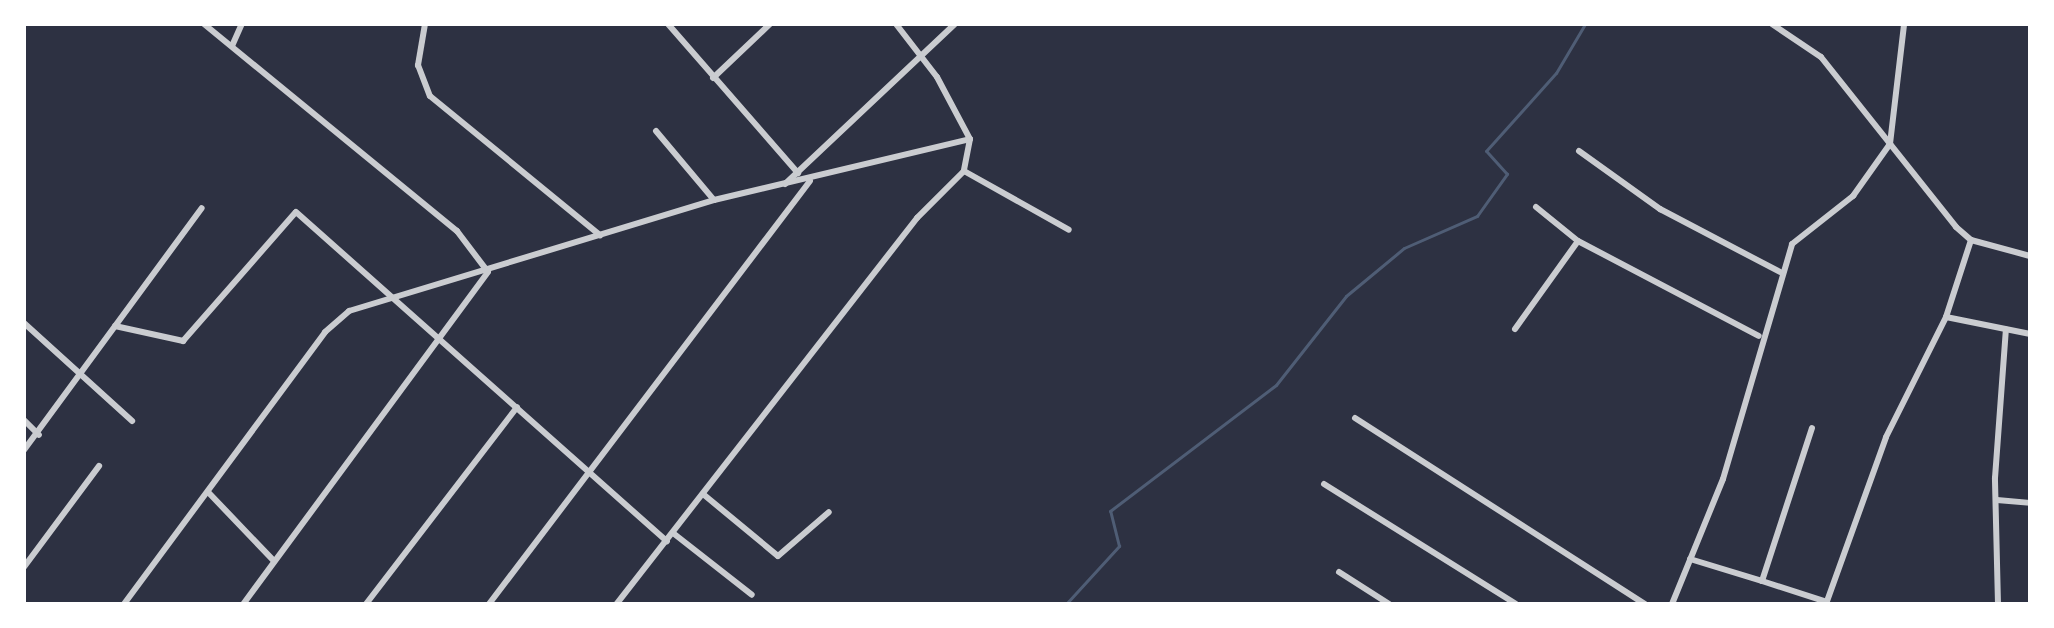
<!DOCTYPE html>
<style>
body{margin:0}
#map{position:relative;width:2054px;height:628px;overflow:hidden;background:#2d3142;font-family:"Work Sans",sans-serif}
div>[style]{position:absolute}
.stream>*{height:3px;margin:-1.5px;padding:0 1.5px;transform-origin:1.5px;border-radius:1.5px;background:#4f5d75}
.minor>*{height:6px;margin:-3px;padding:0 3px;transform-origin:3px;border-radius:3px;background:#caccd0}
span{translate:-50% -50%;white-space:nowrap;text-align:center;line-height:1.15;-webkit-text-stroke:8px #fff;paint-order:stroke}
.frame{position:absolute;inset:0;border:26px solid #fff;pointer-events:none}
</style>
<div id="map">
<div class="stream">
<i style="left:1066px;top:604px;width:79px;rotate:-47.6deg"></i>
<i style="left:1119px;top:546px;width:36px;rotate:-104deg"></i>
<i style="left:1110px;top:511px;width:208px;rotate:-37.2deg"></i>
<i style="left:1276px;top:385px;width:113px;rotate:-51.8deg"></i>
<i style="left:1346px;top:296px;width:75px;rotate:-39.6deg"></i>
<i style="left:1404px;top:248px;width:80px;rotate:-23.7deg"></i>
<i style="left:1477px;top:216px;width:52px;rotate:-54.5deg"></i>
<i style="left:1507px;top:174px;width:31px;rotate:-132deg"></i>
<i style="left:1486px;top:151px;width:105px;rotate:-48.1deg"></i>
<i style="left:1556px;top:73px;width:57px;rotate:-59.4deg"></i>
</div>
<div class="minor">
<i style="left:204px;top:24px;width:327px;rotate:39.3deg"></i>
<i style="left:457px;top:231px;width:51px;rotate:52.9deg"></i>
<i style="left:488px;top:272px;width:413px;rotate:126.4deg"></i>
<i style="left:425px;top:24px;width:42px;rotate:99.7deg"></i>
<i style="left:418px;top:65px;width:33px;rotate:69deg"></i>
<i style="left:430px;top:96px;width:220px;rotate:39.3deg"></i>
<i style="left:668px;top:24px;width:198px;rotate:48.9deg"></i>
<i style="left:896px;top:24px;width:67px;rotate:52.3deg"></i>
<i style="left:937px;top:77px;width:70px;rotate:62deg"></i>
<i style="left:1772px;top:24px;width:59px;rotate:34deg"></i>
<i style="left:1821px;top:57px;width:217px;rotate:51.5deg"></i>
<i style="left:1956px;top:227px;width:20px;rotate:41deg"></i>
<i style="left:1971px;top:240px;width:61px;rotate:15.2deg"></i>
<i style="left:232px;top:46px;width:24px;rotate:-66deg"></i>
<i style="left:713px;top:78px;width:79px;rotate:-43.5deg"></i>
<i style="left:656px;top:131px;width:90px;rotate:50deg"></i>
<i style="left:1579px;top:151px;width:100px;rotate:35.6deg"></i>
<i style="left:1660px;top:209px;width:136px;rotate:27.7deg"></i>
<i style="left:964px;top:171px;width:120px;rotate:29.3deg"></i>
<i style="left:785px;top:184px;width:233px;rotate:-43.3deg"></i>
<i style="left:1536px;top:207px;width:54px;rotate:39deg"></i>
<i style="left:1578px;top:241px;width:204px;rotate:27.7deg"></i>
<i style="left:1946px;top:317px;width:86px;rotate:11.4deg"></i>
<i style="left:24px;top:323px;width:146px;rotate:42.2deg"></i>
<i style="left:115px;top:326px;width:70px;rotate:12.4deg"></i>
<i style="left:183px;top:341px;width:171px;rotate:-48.8deg"></i>
<i style="left:296px;top:212px;width:496px;rotate:41.6deg"></i>
<i style="left:1515px;top:329px;width:108px;rotate:-54.4deg"></i>
<i style="left:1355px;top:418px;width:345px;rotate:32.7deg"></i>
<i style="left:24px;top:420px;width:21px;rotate:45deg"></i>
<i style="left:1812px;top:428px;width:161px;rotate:108.1deg"></i>
<i style="left:1762px;top:581px;width:68px;rotate:17.9deg"></i>
<i style="left:24px;top:450px;width:300px;rotate:-53.7deg"></i>
<i style="left:1324px;top:484px;width:226px;rotate:32deg"></i>
<i style="left:208px;top:492px;width:95px;rotate:46.3deg"></i>
<i style="left:703px;top:494px;width:97px;rotate:39.6deg"></i>
<i style="left:778px;top:556px;width:67px;rotate:-40.8deg"></i>
<i style="left:1997px;top:500px;width:33px;rotate:5deg"></i>
<i style="left:673px;top:533px;width:100px;rotate:38.1deg"></i>
<i style="left:1690px;top:559px;width:75px;rotate:17deg"></i>
<i style="left:24px;top:567px;width:126px;rotate:-53.4deg"></i>
<i style="left:1339px;top:572px;width:59px;rotate:32.6deg"></i>
<i style="left:124px;top:604px;width:338px;rotate:-53.5deg"></i>
<i style="left:325px;top:332px;width:32px;rotate:-41deg"></i>
<i style="left:349px;top:311px;width:382px;rotate:-16.9deg"></i>
<i style="left:714px;top:200px;width:263px;rotate:-13.4deg"></i>
<i style="left:970px;top:139px;width:33px;rotate:101deg"></i>
<i style="left:964px;top:171px;width:66px;rotate:135deg"></i>
<i style="left:917px;top:218px;width:489px;rotate:127.9deg"></i>
<i style="left:366px;top:604px;width:248px;rotate:-52.5deg"></i>
<i style="left:489px;top:604px;width:531px;rotate:-52.81deg"></i>
<i style="left:1672px;top:604px;width:135px;rotate:-67.8deg"></i>
<i style="left:1723px;top:479px;width:245px;rotate:-73.6deg"></i>
<i style="left:1792px;top:244px;width:78px;rotate:-38.2deg"></i>
<i style="left:1853px;top:196px;width:64px;rotate:-54.6deg"></i>
<i style="left:1890px;top:144px;width:121px;rotate:-83.3deg"></i>
<i style="left:1826px;top:604px;width:177px;rotate:-70.2deg"></i>
<i style="left:1886px;top:437px;width:134px;rotate:-63.4deg"></i>
<i style="left:1946px;top:317px;width:81px;rotate:-72deg"></i>
<i style="left:1998px;top:604px;width:126px;rotate:-91.4deg"></i>
<i style="left:1995px;top:478px;width:149px;rotate:-85.8deg"></i>
</div>
<div class="frame"></div>
</div>
